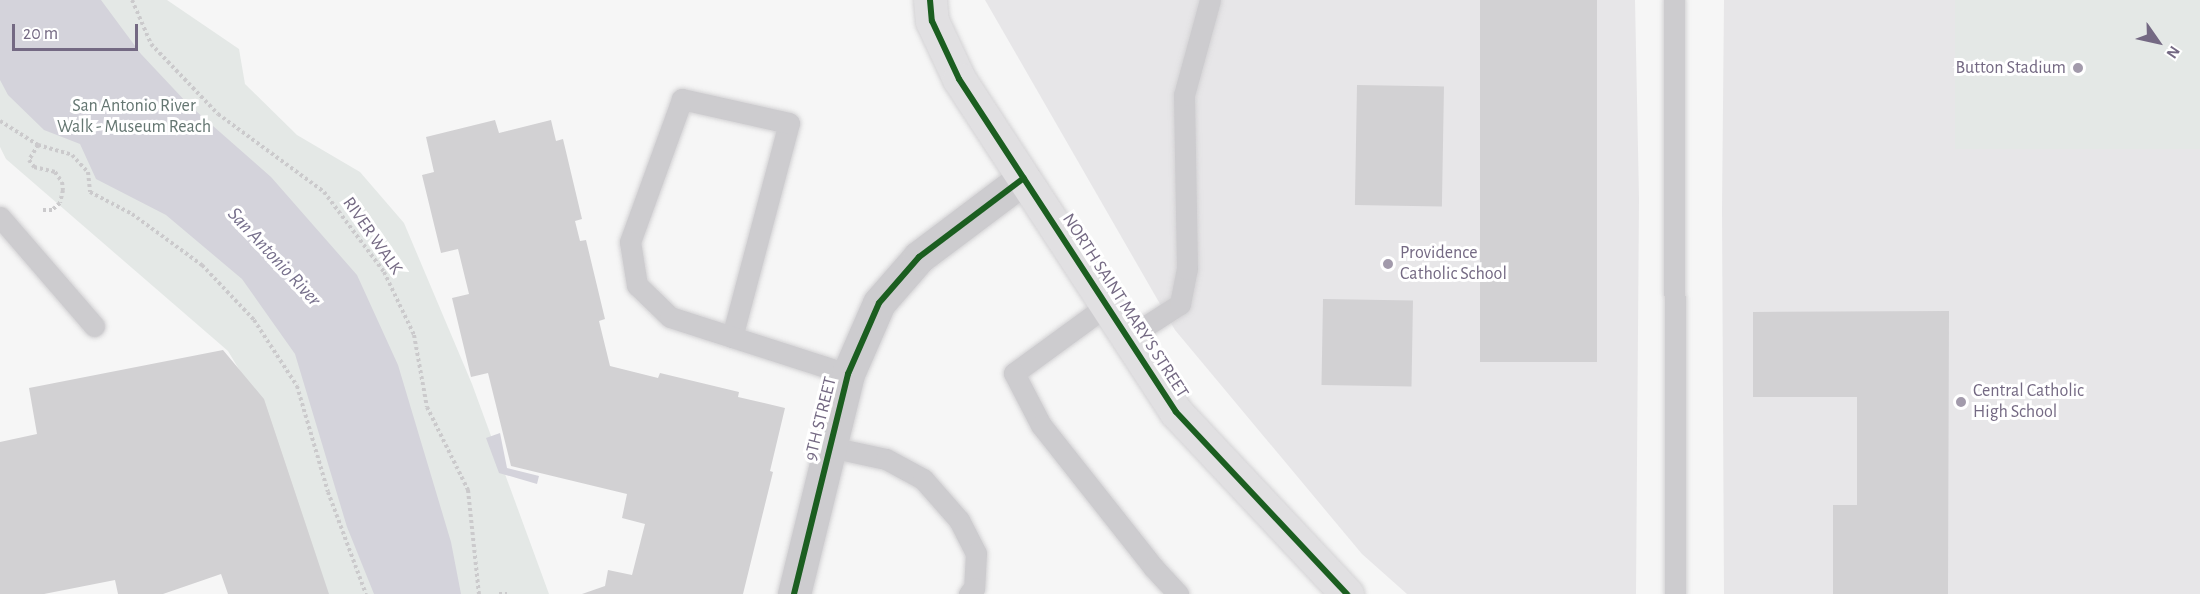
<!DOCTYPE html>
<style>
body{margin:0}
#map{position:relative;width:2200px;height:594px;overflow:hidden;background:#f6f6f6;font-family:"Alegreya Sans",sans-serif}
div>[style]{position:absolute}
.built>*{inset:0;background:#e7e6e8}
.green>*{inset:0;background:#e4e8e6;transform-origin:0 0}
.water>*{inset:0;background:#d4d3db}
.building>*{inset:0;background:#d2d1d3;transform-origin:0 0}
.path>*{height:4px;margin-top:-2px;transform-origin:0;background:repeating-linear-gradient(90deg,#cbcacc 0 3px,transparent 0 6px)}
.roads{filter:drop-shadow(0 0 2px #d3d2d4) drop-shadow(0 0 2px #d3d2d4)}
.lane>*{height:21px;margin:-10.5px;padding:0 10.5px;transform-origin:10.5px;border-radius:10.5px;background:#cdcccf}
.street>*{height:33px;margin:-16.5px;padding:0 16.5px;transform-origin:16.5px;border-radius:16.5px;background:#cdcccf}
.secondary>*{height:33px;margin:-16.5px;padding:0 16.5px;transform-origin:16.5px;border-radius:16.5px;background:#e1e0e2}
.cycleway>*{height:6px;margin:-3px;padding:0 3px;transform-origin:3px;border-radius:3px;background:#1b5e20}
.dots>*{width:16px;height:16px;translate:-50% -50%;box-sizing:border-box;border:3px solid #fff;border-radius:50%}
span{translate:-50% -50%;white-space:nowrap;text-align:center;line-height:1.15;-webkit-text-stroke:6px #fff;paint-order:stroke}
.poi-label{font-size:18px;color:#746983}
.right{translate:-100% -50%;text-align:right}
.left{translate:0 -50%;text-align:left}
.park-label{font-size:18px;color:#647671}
.street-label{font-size:18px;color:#746983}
.water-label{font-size:20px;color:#77708c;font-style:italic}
.north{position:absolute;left:2128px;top:12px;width:60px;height:60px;-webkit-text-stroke:4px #fff;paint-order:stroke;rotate:124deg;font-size:16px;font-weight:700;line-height:24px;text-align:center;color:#746983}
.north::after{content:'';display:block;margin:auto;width:21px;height:27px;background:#746983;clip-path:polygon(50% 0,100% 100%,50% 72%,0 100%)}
.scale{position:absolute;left:12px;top:24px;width:126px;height:27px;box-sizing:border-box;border:3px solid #746983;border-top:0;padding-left:8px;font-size:18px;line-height:21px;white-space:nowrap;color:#746983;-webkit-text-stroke:4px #fff;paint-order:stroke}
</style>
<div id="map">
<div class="built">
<i style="clip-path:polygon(985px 0,1635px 0,1639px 199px,1636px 594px,1407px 594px,1362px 554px,1175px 330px)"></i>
<i style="clip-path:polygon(1724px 0,2200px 0,2200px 594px,1724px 594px,1722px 210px)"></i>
</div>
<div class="green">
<i style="clip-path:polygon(0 0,167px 0,239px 49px,245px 84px,297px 135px,360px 172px,404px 223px,472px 384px,549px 594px,322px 594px,264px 411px,228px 351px,6px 159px,0 147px)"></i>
<i style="left:1955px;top:0;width:245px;height:149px"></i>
</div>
<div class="water">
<i style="clip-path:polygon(0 0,101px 0,141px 54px,188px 104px,271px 177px,357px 275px,398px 365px,451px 542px,461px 594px,374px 594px,347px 527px,295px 354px,242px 279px,166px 215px,96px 179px,80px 144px,44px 130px,8px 95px,0 80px)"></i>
<i style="clip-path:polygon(500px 433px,507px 468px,539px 476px,537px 484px,499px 473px,486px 438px)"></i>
</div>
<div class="building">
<i style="left:1480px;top:0;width:117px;height:362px"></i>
<i style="left:1357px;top:85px;width:87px;height:120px;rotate:1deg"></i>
<i style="clip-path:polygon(495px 120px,499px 133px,551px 120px,556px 141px,563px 139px,582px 219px,575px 221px,580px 241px,586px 240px,605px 319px,599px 321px,610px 366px,658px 378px,660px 373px,739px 392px,738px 397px,785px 408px,770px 471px,773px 472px,743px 594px,582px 594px,605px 586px,608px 570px,632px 575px,645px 524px,622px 518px,627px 494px,511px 466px,488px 373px,471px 377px,452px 298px,469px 294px,458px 249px,441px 253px,422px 175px,434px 172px,426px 137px)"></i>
<i style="left:1323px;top:299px;width:90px;height:86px;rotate:1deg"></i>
<i style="clip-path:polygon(1949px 311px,1948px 594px,1833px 594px,1833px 505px,1857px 505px,1857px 397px,1753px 397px,1753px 312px)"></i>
<i style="clip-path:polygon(223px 350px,264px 399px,329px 594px,228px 594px,221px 574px,163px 594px,118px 594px,115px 580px,44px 594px,0 594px,0 442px,37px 434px,29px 388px)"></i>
</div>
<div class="path">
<i style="left:132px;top:0;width:48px;rotate:66.6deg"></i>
<i style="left:151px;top:44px;width:97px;rotate:46.3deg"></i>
<i style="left:218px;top:114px;width:132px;rotate:36.3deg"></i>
<i style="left:324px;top:192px;width:100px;rotate:53.1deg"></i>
<i style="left:384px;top:272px;width:70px;rotate:64.5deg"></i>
<i style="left:414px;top:335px;width:73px;rotate:79.8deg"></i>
<i style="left:427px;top:407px;width:93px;rotate:63.7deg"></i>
<i style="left:468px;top:490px;width:105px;rotate:84deg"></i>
<i style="left:0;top:121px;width:45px;rotate:32.3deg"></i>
<i style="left:38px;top:145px;width:35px;rotate:16deg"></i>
<i style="left:72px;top:155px;width:23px;rotate:47deg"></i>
<i style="left:88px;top:172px;width:20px;rotate:84deg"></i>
<i style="left:90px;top:192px;width:47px;rotate:27.6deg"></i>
<i style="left:132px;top:214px;width:87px;rotate:36.1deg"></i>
<i style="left:202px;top:265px;width:76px;rotate:46.6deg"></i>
<i style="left:254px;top:320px;width:79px;rotate:56.9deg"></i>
<i style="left:297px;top:386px;width:110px;rotate:73.7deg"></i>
<i style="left:328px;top:492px;width:109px;rotate:69.6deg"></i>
<i style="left:38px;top:145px;width:17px;rotate:121deg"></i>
<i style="left:29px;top:160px;width:9px;rotate:54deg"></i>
<i style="left:34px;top:167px;width:22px;rotate:13deg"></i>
<i style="left:55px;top:172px;width:12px;rotate:55deg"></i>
<i style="left:62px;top:182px;width:8px;rotate:83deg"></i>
<i style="left:63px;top:190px;width:13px;rotate:103deg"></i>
<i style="left:60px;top:203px;width:11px;rotate:139deg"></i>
<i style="left:52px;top:210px;width:12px;rotate:180deg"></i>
<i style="left:499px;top:594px;width:8px"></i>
</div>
<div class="roads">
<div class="lane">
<i style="left:1674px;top:0;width:594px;rotate:89.9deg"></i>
<i style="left:0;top:217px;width:144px;rotate:49.2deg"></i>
<i style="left:1106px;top:306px;width:114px;rotate:143.9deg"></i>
<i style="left:1014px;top:373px;width:59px;rotate:62.6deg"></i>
<i style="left:1041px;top:425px;width:181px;rotate:51.7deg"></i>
<i style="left:1153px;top:567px;width:37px;rotate:47deg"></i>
<i style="left:732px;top:337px;width:221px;rotate:-75.1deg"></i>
<i style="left:789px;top:123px;width:110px;rotate:-167.4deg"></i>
<i style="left:682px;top:99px;width:152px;rotate:110deg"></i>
<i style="left:630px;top:242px;width:44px;rotate:80.8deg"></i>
<i style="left:637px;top:285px;width:46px;rotate:44.1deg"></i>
<i style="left:670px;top:317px;width:187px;rotate:17.8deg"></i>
<i style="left:1127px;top:338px;width:63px;rotate:-32.7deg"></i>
<i style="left:1180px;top:304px;width:36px;rotate:-79deg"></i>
<i style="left:1187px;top:269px;width:174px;rotate:-91deg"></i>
<i style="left:1184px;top:95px;width:98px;rotate:-74.7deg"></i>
<i style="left:830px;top:447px;width:57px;rotate:12.1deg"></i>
<i style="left:886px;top:459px;width:42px;rotate:28.4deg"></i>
<i style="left:923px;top:479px;width:55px;rotate:48.7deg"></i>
<i style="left:959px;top:520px;width:37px;rotate:63deg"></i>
<i style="left:976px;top:553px;width:35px;rotate:93deg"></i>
<i style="left:974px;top:588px;width:8px;rotate:130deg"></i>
</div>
<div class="street">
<i style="left:794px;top:594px;width:227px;rotate:-76.2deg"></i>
<i style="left:848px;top:374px;width:77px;rotate:-66.4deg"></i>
<i style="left:879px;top:303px;width:61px;rotate:-49deg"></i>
<i style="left:919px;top:257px;width:131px;rotate:-37deg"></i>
</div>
<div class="secondary">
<i style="left:930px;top:0;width:21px;rotate:85deg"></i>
<i style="left:932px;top:21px;width:64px;rotate:65deg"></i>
<i style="left:959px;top:79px;width:397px;rotate:56.9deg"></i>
<i style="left:1176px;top:412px;width:250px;rotate:46.8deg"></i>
</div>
</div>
<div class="cycleway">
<i style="left:930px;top:0;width:21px;rotate:85deg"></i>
<i style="left:932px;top:21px;width:64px;rotate:65deg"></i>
<i style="left:959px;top:79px;width:397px;rotate:56.9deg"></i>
<i style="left:1176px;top:412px;width:250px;rotate:46.8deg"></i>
<i style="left:794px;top:594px;width:227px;rotate:-76.2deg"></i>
<i style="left:848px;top:374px;width:77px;rotate:-66.4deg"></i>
<i style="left:879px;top:303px;width:61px;rotate:-49deg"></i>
<i style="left:919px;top:257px;width:131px;rotate:-37deg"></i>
</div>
<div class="dots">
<i style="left:2078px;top:68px;background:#a29aab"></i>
<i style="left:1388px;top:264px;background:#a29aab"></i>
<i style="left:1961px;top:402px;background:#a29aab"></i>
</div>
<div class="poi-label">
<span class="right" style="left:2066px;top:68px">Button Stadium</span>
<span class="left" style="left:1400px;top:264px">Providence<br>Catholic School</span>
<span class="left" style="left:1973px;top:402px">Central Catholic<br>High School</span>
</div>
<div class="park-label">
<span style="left:134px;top:117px">San Antonio River<br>Walk - Museum Reach</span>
</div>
<div class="street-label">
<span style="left:372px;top:236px;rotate:55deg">RIVER WALK</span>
<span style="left:1125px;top:306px;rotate:57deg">NORTH SAINT MARY'S STREET</span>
<span style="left:821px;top:419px;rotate:-76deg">9TH STREET</span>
</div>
<div class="water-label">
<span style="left:274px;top:257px;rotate:47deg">San Antonio River</span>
</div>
<div class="north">N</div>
<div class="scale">20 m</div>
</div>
